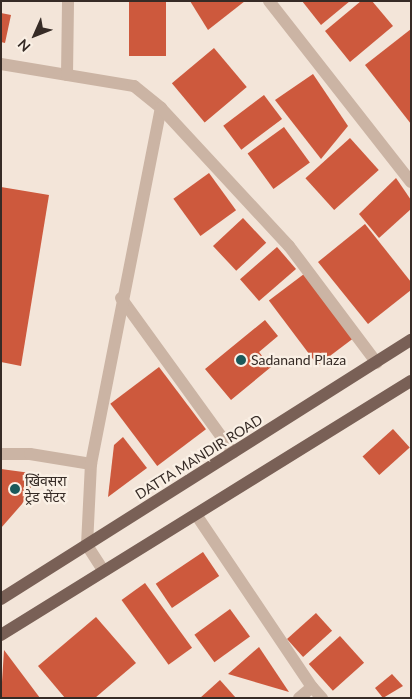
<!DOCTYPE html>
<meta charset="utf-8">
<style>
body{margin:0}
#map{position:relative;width:412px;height:699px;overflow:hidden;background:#f3e5d9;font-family:Lato,"Noto Sans Devanagari",sans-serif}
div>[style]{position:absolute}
.building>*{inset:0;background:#cd593d;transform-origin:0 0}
.minor>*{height:12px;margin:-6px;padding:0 6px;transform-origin:6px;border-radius:6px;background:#cbb4a4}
.major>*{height:12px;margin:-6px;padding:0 6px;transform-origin:6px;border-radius:6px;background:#796056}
.dots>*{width:14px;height:14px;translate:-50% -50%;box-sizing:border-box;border:2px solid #faf0e5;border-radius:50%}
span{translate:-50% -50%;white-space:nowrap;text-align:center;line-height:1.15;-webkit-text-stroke:4.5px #faf0e5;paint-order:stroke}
.poi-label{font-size:14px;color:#362b26}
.left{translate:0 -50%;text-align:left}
.street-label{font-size:14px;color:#362b26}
.frame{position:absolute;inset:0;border:2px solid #362b26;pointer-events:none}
.north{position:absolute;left:10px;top:10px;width:50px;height:50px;-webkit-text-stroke:4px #faf0e5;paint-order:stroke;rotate:226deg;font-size:14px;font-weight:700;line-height:20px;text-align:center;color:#362b26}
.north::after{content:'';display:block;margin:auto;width:18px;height:22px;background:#362b26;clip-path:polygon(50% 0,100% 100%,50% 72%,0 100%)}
</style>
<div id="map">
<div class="building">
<i style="left:129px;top:1px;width:37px;height:55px"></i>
<i style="clip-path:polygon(190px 1px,245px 1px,208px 30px)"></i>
<i style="clip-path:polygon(302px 1px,350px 1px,321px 25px)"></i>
<i style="clip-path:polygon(361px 1px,372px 1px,393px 26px,350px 62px,325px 31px)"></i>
<i style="clip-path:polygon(1px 13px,11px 15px,5px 43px,1px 42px)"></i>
<i style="clip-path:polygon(411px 29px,411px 124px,365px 65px)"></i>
<i style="left:214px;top:48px;width:51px;height:55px;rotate:50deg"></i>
<i style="clip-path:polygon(313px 74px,348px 126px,321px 159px,275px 100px)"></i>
<i style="left:264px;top:95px;width:30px;height:51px;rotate:53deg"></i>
<i style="left:284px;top:127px;width:44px;height:45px;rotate:54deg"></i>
<i style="left:350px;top:138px;width:43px;height:60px;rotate:48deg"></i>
<i style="left:209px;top:173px;width:46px;height:44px;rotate:54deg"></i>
<i style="clip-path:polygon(396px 178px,411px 200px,411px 209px,379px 238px,359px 214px)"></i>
<i style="clip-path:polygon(1px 187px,49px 195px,21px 366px,1px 362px)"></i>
<i style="left:243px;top:218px;width:34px;height:41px;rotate:47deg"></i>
<i style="clip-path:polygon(365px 224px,411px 282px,411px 290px,368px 324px,318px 262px)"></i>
<i style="left:277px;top:247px;width:29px;height:49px;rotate:49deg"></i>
<i style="left:304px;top:274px;width:81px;height:44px;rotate:53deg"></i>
<i style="clip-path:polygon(265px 320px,278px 336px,259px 352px,271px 367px,231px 400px,205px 369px)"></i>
<i style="left:159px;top:367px;width:78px;height:61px;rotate:53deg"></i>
<i style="left:393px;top:429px;width:25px;height:41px;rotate:48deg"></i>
<i style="clip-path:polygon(123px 437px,147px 468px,108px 497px,114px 445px)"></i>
<i style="clip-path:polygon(1px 469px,38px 474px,22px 504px,1px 528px)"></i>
<i style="left:203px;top:552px;width:29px;height:57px;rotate:56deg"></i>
<i style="left:145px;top:583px;width:80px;height:29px;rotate:54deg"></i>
<i style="left:230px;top:609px;width:34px;height:44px;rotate:54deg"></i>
<i style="left:316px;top:613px;width:24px;height:39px;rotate:48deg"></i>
<i style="clip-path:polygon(96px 617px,136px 663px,95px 698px,65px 698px,38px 666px)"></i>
<i style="left:340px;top:636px;width:36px;height:42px;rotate:48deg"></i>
<i style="clip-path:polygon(259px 647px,289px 692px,228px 674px)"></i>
<i style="clip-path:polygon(4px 650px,40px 698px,1px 698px)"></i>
<i style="clip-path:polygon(392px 674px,403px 686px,383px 698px,375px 688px)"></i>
<i style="clip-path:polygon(220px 680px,236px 698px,200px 698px)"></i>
</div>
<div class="minor">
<i style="left:269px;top:1px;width:230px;rotate:51.9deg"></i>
<i style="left:1px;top:64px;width:135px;rotate:9.4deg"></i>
<i style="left:134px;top:86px;width:35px;rotate:39deg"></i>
<i style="left:67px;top:75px;width:74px;rotate:-89.2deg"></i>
<i style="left:121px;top:298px;width:191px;rotate:54.1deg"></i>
<i style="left:1px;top:454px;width:29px"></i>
<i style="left:30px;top:454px;width:62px;rotate:9.3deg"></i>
<i style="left:197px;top:516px;width:206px;rotate:56.1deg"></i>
<i style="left:103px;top:570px;width:30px;rotate:-123deg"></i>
<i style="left:87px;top:545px;width:81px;rotate:-87.2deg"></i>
<i style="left:91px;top:464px;width:363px;rotate:-78.9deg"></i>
<i style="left:161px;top:108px;width:188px;rotate:47.2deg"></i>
<i style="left:289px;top:246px;width:146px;rotate:53.1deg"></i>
<i style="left:299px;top:698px;width:17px;rotate:-40deg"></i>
<i style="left:312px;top:687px;width:15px;rotate:48deg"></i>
</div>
<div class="major">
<i style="left:1px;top:599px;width:485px;rotate:-32.3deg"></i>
<i style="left:1px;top:635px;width:482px;rotate:-31.8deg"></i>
</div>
<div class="dots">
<i style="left:241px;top:360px;background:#1a595a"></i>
<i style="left:15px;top:489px;background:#1a595a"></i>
</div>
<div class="poi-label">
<span class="left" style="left:251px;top:360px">Sadanand Plaza</span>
<span class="left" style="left:25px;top:489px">खिंवसरा<br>ट्रेड सेंटर</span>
</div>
<div class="street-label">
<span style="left:199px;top:457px;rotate:-32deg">DATTA MANDIR ROAD</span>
</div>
<div class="frame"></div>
<div class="north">N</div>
</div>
